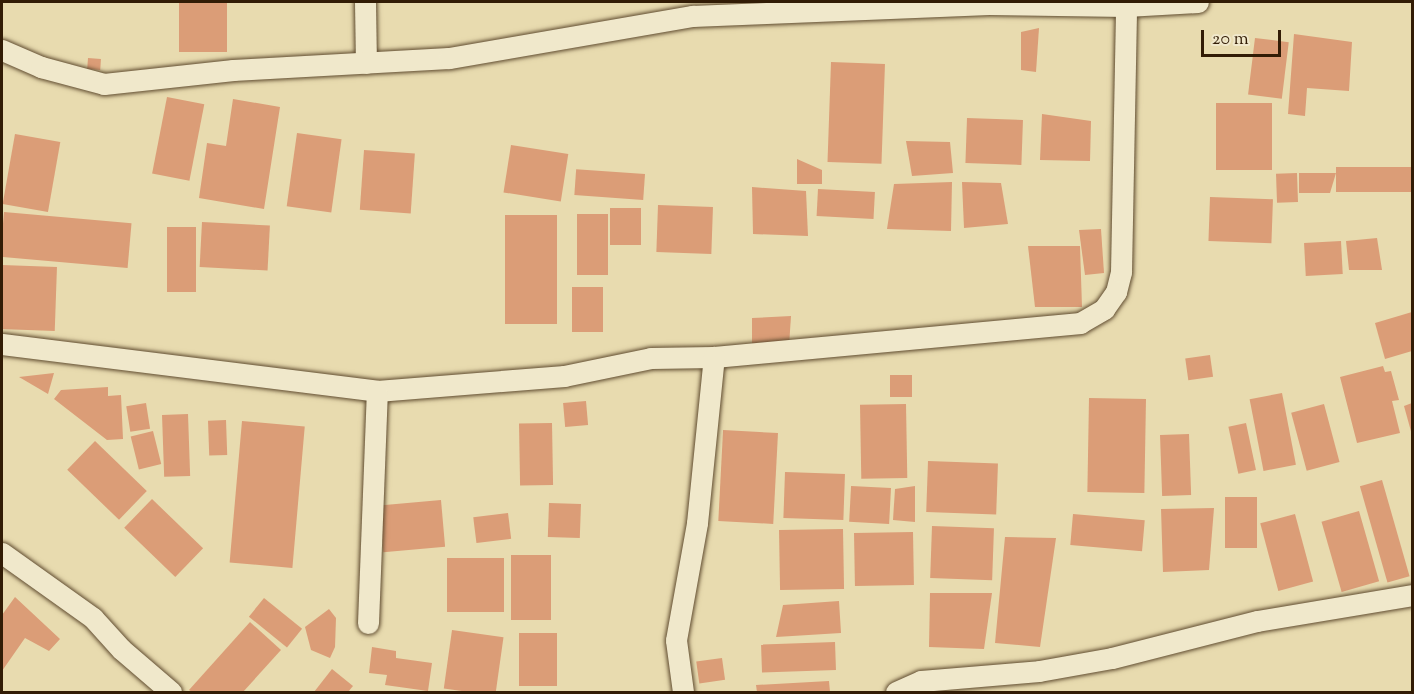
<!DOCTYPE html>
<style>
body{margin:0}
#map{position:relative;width:1414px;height:694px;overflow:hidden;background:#e8dbaf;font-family:"Sorts Mill Goudy",serif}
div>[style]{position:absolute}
.building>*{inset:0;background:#db9d77;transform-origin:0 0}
.roads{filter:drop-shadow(0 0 2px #604c30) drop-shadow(0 0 2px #604c30)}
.street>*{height:21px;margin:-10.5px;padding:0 10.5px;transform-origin:10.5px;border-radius:10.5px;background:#f0e8cb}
span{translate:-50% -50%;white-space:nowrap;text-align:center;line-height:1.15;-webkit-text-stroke:6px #f0e8cb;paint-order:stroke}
.frame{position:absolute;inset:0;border:3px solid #321c05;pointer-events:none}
.scale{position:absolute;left:1201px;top:30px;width:80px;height:27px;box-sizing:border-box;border:3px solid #321c05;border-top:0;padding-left:8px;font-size:18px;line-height:21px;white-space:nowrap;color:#321c05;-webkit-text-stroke:4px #f0e8cb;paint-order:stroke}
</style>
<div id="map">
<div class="building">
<i style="left:179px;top:2px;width:48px;height:50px"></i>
<i style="clip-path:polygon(1039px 28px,1036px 72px,1021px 70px,1021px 32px)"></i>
<i style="clip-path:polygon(1294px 34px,1352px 42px,1349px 91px,1307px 88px,1305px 116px,1288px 114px)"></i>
<i style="left:1255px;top:38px;width:34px;height:57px;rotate:7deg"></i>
<i style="left:88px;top:58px;width:13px;height:11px;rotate:4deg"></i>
<i style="left:831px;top:62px;width:54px;height:100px;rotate:2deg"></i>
<i style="left:167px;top:97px;width:38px;height:78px;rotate:11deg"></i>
<i style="clip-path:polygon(233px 99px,280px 107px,264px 209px,199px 198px,207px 143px,226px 146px)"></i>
<i style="left:1272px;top:103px;width:67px;height:56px;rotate:90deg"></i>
<i style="clip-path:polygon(1042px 114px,1091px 121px,1090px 161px,1040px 160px)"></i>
<i style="left:967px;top:118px;width:56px;height:45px;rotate:2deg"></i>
<i style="left:297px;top:133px;width:45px;height:74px;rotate:8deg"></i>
<i style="left:15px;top:134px;width:46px;height:71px;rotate:10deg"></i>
<i style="clip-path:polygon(906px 141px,950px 142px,953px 173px,912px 176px)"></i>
<i style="left:511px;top:145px;width:58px;height:48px;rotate:9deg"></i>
<i style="left:364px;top:150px;width:51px;height:60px;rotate:4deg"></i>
<i style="clip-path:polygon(797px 159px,822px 170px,822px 184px,797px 184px)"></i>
<i style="left:1412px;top:167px;width:25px;height:76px;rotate:90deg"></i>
<i style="left:1297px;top:173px;width:29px;height:21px;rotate:88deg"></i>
<i style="clip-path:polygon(1299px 173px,1336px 173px,1330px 193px,1299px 193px)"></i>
<i style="left:645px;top:174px;width:26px;height:69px;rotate:94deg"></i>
<i style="clip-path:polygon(952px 182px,951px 231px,887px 229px,894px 184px)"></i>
<i style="clip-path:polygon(962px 182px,1001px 183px,1008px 224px,964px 228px)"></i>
<i style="clip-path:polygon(752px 187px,806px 191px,808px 236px,753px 234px)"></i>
<i style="left:818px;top:189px;width:57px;height:27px;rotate:3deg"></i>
<i style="left:1210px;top:197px;width:63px;height:44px;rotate:2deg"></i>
<i style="left:658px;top:205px;width:55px;height:47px;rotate:2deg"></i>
<i style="left:610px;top:208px;width:31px;height:37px"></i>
<i style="left:4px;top:212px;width:128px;height:45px;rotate:5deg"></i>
<i style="left:577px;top:214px;width:31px;height:61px"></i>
<i style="left:505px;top:215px;width:52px;height:109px"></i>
<i style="left:202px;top:222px;width:68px;height:45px;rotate:3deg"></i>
<i style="left:167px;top:227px;width:29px;height:65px"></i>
<i style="clip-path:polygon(1101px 229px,1104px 273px,1085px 275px,1079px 230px)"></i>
<i style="clip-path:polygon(1377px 238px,1382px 270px,1349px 270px,1346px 241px)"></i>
<i style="left:1341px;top:241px;width:33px;height:37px;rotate:87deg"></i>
<i style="clip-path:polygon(1028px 246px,1080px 246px,1082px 307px,1035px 307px)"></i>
<i style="left:2px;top:265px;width:55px;height:64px;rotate:2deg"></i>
<i style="left:572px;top:287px;width:31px;height:45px"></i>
<i style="clip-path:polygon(1412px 312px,1412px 351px,1385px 359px,1375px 323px)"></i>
<i style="clip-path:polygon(791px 316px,789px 346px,752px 345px,752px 318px)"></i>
<i style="left:1210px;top:355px;width:22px;height:25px;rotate:82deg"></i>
<i style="clip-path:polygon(1383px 366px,1385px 372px,1391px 371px,1399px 400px,1392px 401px,1400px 433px,1357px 443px,1340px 377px)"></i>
<i style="clip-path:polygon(54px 373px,48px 394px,19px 377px)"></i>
<i style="left:912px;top:375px;width:22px;height:22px;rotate:90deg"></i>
<i style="clip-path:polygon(108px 387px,108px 396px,121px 395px,123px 439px,107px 440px,54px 399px,61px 390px)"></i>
<i style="left:1282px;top:393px;width:73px;height:33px;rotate:79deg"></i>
<i style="left:1089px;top:398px;width:57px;height:94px;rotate:1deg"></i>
<i style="left:586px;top:401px;width:24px;height:23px;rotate:85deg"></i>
<i style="left:146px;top:403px;width:26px;height:20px;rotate:81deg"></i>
<i style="clip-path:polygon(1412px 403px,1412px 435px,1404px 406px)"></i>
<i style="left:906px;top:404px;width:74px;height:46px;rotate:89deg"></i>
<i style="left:1324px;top:404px;width:60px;height:34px;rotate:75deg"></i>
<i style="left:188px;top:414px;width:62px;height:26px;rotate:88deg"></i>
<i style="left:226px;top:420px;width:35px;height:18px;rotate:88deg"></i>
<i style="left:242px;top:421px;width:63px;height:142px;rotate:5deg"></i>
<i style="left:552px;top:423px;width:62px;height:33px;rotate:89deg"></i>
<i style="left:1246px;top:423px;width:48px;height:18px;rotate:78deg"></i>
<i style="left:153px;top:431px;width:34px;height:23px;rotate:76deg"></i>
<i style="left:778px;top:433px;width:91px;height:55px;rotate:93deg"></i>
<i style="left:1189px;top:434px;width:61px;height:29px;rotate:88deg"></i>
<i style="left:95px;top:441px;width:72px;height:40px;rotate:44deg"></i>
<i style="left:928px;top:461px;width:70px;height:51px;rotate:2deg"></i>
<i style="left:785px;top:472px;width:60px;height:46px;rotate:2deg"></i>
<i style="left:1382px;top:480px;width:100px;height:23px;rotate:74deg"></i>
<i style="clip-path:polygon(915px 486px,915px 522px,893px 520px,895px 489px)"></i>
<i style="left:891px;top:488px;width:36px;height:40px;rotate:93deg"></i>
<i style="left:1257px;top:497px;width:51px;height:32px;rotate:90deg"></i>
<i style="left:152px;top:499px;width:71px;height:40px;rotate:44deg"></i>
<i style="left:441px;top:500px;width:47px;height:62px;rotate:85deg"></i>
<i style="left:549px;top:503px;width:32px;height:34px;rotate:2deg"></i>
<i style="clip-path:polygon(1214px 508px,1209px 570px,1163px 572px,1161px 509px)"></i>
<i style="left:1359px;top:511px;width:73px;height:39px;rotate:74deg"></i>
<i style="left:508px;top:513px;width:26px;height:35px;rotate:83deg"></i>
<i style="left:1073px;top:514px;width:72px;height:31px;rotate:5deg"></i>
<i style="left:1295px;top:514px;width:70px;height:36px;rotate:75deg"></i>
<i style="left:932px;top:526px;width:62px;height:52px;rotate:2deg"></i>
<i style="left:843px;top:529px;width:60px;height:64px;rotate:89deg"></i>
<i style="left:913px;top:532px;width:53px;height:59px;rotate:89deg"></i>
<i style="clip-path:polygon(1005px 537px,1056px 538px,1040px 647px,995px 643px)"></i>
<i style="left:511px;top:555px;width:40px;height:65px"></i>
<i style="left:447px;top:558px;width:57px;height:54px"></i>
<i style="clip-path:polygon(930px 593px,992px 593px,984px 649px,929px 647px)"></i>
<i style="clip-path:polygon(15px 597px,60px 639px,49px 651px,25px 638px,2px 671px,2px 615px)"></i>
<i style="left:264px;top:598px;width:49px;height:24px;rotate:39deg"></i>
<i style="clip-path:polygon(839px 601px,841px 633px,776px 637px,783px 605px)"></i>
<i style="clip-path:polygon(329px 609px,336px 618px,335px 647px,330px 658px,311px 650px,305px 627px)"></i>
<i style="clip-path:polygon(250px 622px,281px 650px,243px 692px,192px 692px,189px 690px)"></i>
<i style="left:452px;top:630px;width:52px;height:59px;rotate:8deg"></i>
<i style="left:519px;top:633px;width:38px;height:53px"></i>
<i style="left:835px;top:642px;width:28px;height:74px;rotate:88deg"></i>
<i style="clip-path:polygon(372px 647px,396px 651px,396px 658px,432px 663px,428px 691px,385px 685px,387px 675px,369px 673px)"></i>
<i style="left:722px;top:658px;width:22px;height:26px;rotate:82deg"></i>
<i style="clip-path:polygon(332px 669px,353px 686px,348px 692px,314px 692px)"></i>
<i style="clip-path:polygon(829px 681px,830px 692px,757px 692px,756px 685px)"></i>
</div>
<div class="roads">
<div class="street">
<i style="left:365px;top:2px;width:61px;rotate:89.1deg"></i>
<i style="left:2px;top:50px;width:43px;rotate:23.6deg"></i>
<i style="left:41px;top:67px;width:65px;rotate:15.1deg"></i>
<i style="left:104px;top:84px;width:130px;rotate:-6.2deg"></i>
<i style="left:233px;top:70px;width:216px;rotate:-3.2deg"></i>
<i style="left:449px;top:58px;width:247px;rotate:-9.8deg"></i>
<i style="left:692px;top:16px;width:297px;rotate:-2.3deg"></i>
<i style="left:989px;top:4px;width:137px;rotate:0.8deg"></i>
<i style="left:1126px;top:6px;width:72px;rotate:-3.2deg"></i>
<i style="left:2px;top:344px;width:378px;rotate:7.1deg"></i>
<i style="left:377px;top:391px;width:188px;rotate:-4.6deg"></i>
<i style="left:564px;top:376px;width:89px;rotate:-11.7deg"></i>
<i style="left:651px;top:358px;width:63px;rotate:-0.9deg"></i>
<i style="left:714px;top:357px;width:368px;rotate:-5.3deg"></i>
<i style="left:1080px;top:323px;width:28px;rotate:-30deg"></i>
<i style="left:1104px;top:309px;width:21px;rotate:-55deg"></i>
<i style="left:1116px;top:292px;width:21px;rotate:-76deg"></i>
<i style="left:1121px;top:272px;width:266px;rotate:-88.9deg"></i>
<i style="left:2px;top:553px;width:112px;rotate:35.5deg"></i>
<i style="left:93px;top:618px;width:42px;rotate:47.9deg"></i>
<i style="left:121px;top:649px;width:66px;rotate:40.7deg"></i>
<i style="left:368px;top:623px;width:232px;rotate:-87.8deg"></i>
<i style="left:683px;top:692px;width:52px;rotate:-97.7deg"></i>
<i style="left:676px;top:640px;width:119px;rotate:-79.8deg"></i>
<i style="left:697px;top:523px;width:167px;rotate:-84.2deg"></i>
<i style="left:896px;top:692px;width:27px;rotate:-24deg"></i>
<i style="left:921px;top:681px;width:118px;rotate:-4.8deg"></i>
<i style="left:1039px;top:671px;width:74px;rotate:-10.1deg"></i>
<i style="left:1112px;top:658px;width:150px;rotate:-14.3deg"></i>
<i style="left:1257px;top:621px;width:157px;rotate:-9.5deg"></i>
</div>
</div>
<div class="frame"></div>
<div class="scale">20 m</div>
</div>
